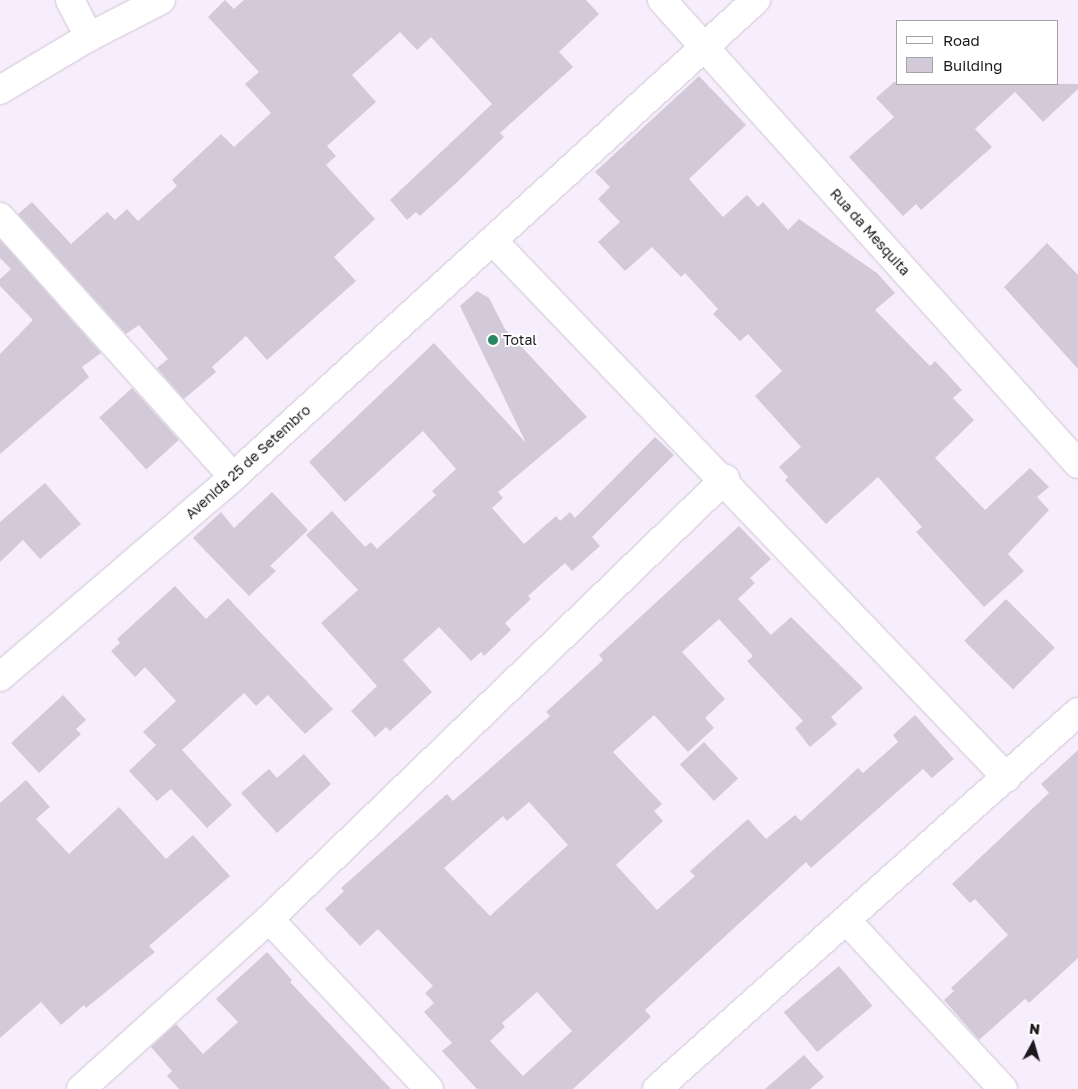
<!DOCTYPE html>
<style>
body{margin:0}
#map{position:relative;width:1078px;height:1089px;overflow:hidden;background:#f7eefd;font-family:"Golos Text",sans-serif}
div>[style]{position:absolute}
.building>*{inset:0;background:#d2cad8;transform-origin:0 0}
.roads{filter:drop-shadow(0 0 1px #cec5d4) drop-shadow(0 0 1px #cec5d4)}
.minor>*{height:28px;margin:-14px;padding:0 14px;transform-origin:14px;border-radius:14px;background:#fff}
.tertiary>*{height:28px;margin:-14px;padding:0 14px;transform-origin:14px;border-radius:14px;background:#fff}
.dots>*{width:14px;height:14px;translate:-50% -50%;box-sizing:border-box;border:2px solid #fff;border-radius:50%}
span{translate:-50% -50%;white-space:nowrap;text-align:center;line-height:1.15;-webkit-text-stroke:4px #fff;paint-order:stroke}
.street-label{font-size:14px;color:#1c191e}
.poi-label{font-size:14px;color:#1c191e}
.left{translate:0 -50%;text-align:left}
.legend{position:absolute;left:896px;top:20px;width:162px;height:65px;box-sizing:border-box;background:#fff;border:1px solid #a4a3a5;margin:0;padding:6px 9px;list-style:none;font-size:15px;color:#1c191e}
.legend li{display:flex;align-items:center;gap:10px;height:25px}
.legend b{width:25px;border:1px solid #a4a3a5}
.north{position:absolute;left:1008px;top:1019px;width:50px;height:50px;-webkit-text-stroke:4px #fff;paint-order:stroke;rotate:6deg;font-size:14px;font-weight:700;line-height:20px;text-align:center;color:#1c191e}
.north::after{content:'';display:block;margin:auto;width:18px;height:22px;background:#1c191e;clip-path:polygon(50% 0,100% 100%,50% 72%,0 100%)}
</style>
<div id="map">
<div class="building">
<i style="clip-path:polygon(225px 0,234px 9px,244px 0,586px 0,599px 14px,559px 52px,573px 67px,500px 133px,504px 137px,454px 185px,420px 216px,416px 212px,407px 220px,390px 200px,492px 104px,431px 37px,417px 50px,400px 32px,352px 75px,376px 102px,327px 146px,336px 156px,326px 165px,375px 219px,334px 257px,356px 281px,267px 360px,246px 336px,212px 367px,216px 372px,184px 399px,157px 368px,168px 359px,139px 325px,126px 334px,18px 214px,32px 202px,71px 244px,107px 212px,115px 220px,127px 209px,138px 221px,177px 186px,172px 180px,221px 134px,234px 147px,271px 113px,245px 84px,259px 72px,208px 17px)"></i>
<i style="clip-path:polygon(699px 76px,746px 125px,689px 179px,723px 217px,747px 195px,758px 207px,763px 202px,788px 230px,799px 219px,877px 273px,895px 293px,875px 310px,930px 366px,935px 361px,962px 390px,953px 398px,974px 420px,935px 458px,985px 510px,1030px 468px,1049px 487px,1037px 497px,1049px 510px,1008px 554px,1024px 571px,984px 607px,916px 532px,922px 527px,878px 477px,826px 524px,785px 480px,788px 477px,779px 467px,801px 447px,755px 396px,782px 371px,748px 334px,740px 341px,713px 314px,718px 309px,685px 273px,681px 277px,652px 247px,625px 271px,598px 242px,620px 222px,598px 199px,610px 187px,595px 172px)"></i>
<i style="clip-path:polygon(894px 82px,1078px 84px,1078px 89px,1043px 122px,1015px 92px,975px 129px,992px 147px,921px 210px,916px 204px,903px 216px,849px 157px,894px 117px,876px 98px)"></i>
<i style="clip-path:polygon(0 240px,101px 353px,82px 367px,89px 377px,0 454px,0 354px,33px 320px,0 286px,0 279px,11px 269px,0 258px)"></i>
<i style="clip-path:polygon(1047px 243px,1078px 275px,1078px 369px,1004px 287px)"></i>
<i style="clip-path:polygon(477px 291px,489px 298px,505px 329px,587px 417px,498px 492px,503px 498px,492px 508px,524px 544px,556px 516px,560px 521px,570px 512px,575px 518px,655px 437px,674px 455px,592px 537px,600px 546px,572px 571px,565px 563px,528px 596px,531px 599px,505px 623px,511px 630px,484px 656px,481px 652px,471px 661px,439px 627px,403px 660px,432px 692px,390px 731px,386px 727px,375px 737px,351px 711px,377px 686px,321px 623px,358px 590px,306px 535px,332px 511px,365px 547px,371px 542px,377px 549px,436px 495px,432px 491px,456px 469px,423px 431px,345px 502px,309px 462px,434px 343px,526px 443px,460px 306px)"></i>
<i style="left:132px;top:388px;width:70px;height:44px;rotate:48deg"></i>
<i style="clip-path:polygon(45px 483px,81px 524px,40px 559px,23px 540px,0 562px,0 522px)"></i>
<i style="clip-path:polygon(272px 492px,308px 530px,270px 566px,276px 571px,249px 596px,193px 538px,221px 512px,234px 528px)"></i>
<i style="clip-path:polygon(evenodd,739px 526px,771px 559px,750px 578px,755px 583px,738px 599px,771px 635px,791px 617px,863px 688px,831px 717px,837px 724px,810px 747px,795px 728px,803px 721px,747px 661px,753px 656px,719px 619px,682px 652px,725px 699px,705px 718px,714px 728px,688px 752px,654px 715px,613px 752px,662px 804px,654px 811px,663px 821px,616px 865px,657px 910px,695px 876px,690px 871px,748px 819px,766px 839px,795px 815px,801px 821px,858px 768px,863px 773px,898px 742px,893px 735px,915px 715px,954px 759px,932px 778px,923px 769px,811px 868px,806px 862px,645px 1010px,651px 1017px,573px 1089px,477px 1089px,442px 1051px,452px 1043px,424px 1012px,434px 1003px,425px 993px,433px 986px,378px 929px,360px 946px,325px 909px,344px 891px,341px 888px,447px 794px,453px 801px,550px 716px,546px 712px,603px 660px,599px 655px,739px 526px,529px 802px,568px 845px,490px 916px,444px 868px,503px 816px,507px 821px,529px 802px,739px 526px,537px 992px,572px 1031px,523px 1076px,490px 1041px,505px 1027px,502px 1023px,537px 992px)"></i>
<i style="clip-path:polygon(175px 586px,206px 619px,228px 598px,333px 709px,305px 734px,268px 695px,256px 706px,244px 693px,182px 750px,232px 805px,207px 828px,171px 789px,157px 801px,129px 771px,156px 745px,143px 732px,176px 701px,145px 667px,135px 677px,111px 651px,120px 643px,117px 639px)"></i>
<i style="left:1006px;top:599px;width:69px;height:59px;rotate:45deg"></i>
<i style="clip-path:polygon(63px 695px,86px 720px,76px 729px,81px 734px,39px 773px,11px 743px)"></i>
<i style="left:704px;top:742px;width:50px;height:33px;rotate:47deg"></i>
<i style="clip-path:polygon(1078px 750px,1078px 958px,1029px 1003px,1025px 999px,979px 1040px,944px 1000px,954px 991px,951px 988px,1008px 935px,975px 899px,970px 903px,952px 884px,1049px 793px,1041px 784px)"></i>
<i style="clip-path:polygon(304px 754px,331px 784px,277px 833px,241px 793px,269px 769px,277px 778px)"></i>
<i style="clip-path:polygon(26px 780px,50px 807px,36px 819px,69px 854px,119px 807px,166px 859px,193px 835px,230px 876px,149px 946px,155px 952px,86px 1008px,84px 1005px,61px 1025px,41px 1002px,0 1038px,0 803px)"></i>
<i style="clip-path:polygon(267px 952px,292px 980px,290px 982px,391px 1089px,179px 1089px,167px 1076px,172px 1071px,151px 1047px,176px 1024px,203px 1054px,238px 1022px,216px 999px)"></i>
<i style="left:839px;top:966px;width:52px;height:72px;rotate:50deg"></i>
<i style="clip-path:polygon(804px 1055px,824px 1077px,810px 1089px,765px 1089px)"></i>
</div>
<div class="roads">
<div class="minor">
<i style="left:70px;top:0;width:42px;rotate:62.8deg"></i>
<i style="left:662px;top:0;width:623px;rotate:48.12deg"></i>
<i style="left:0;top:90px;width:104px;rotate:-30.8deg"></i>
<i style="left:89px;top:37px;width:81px;rotate:-27.2deg"></i>
<i style="left:0;top:217px;width:349px;rotate:48.1deg"></i>
<i style="left:493px;top:241px;width:743px;rotate:46.25deg"></i>
<i style="left:269px;top:919px;width:233px;rotate:46.7deg"></i>
<i style="left:847px;top:921px;width:229px;rotate:47.1deg"></i>
<i style="left:81px;top:1089px;width:253px;rotate:-42.1deg"></i>
<i style="left:269px;top:919px;width:634px;rotate:-43.98deg"></i>
<i style="left:657px;top:1089px;width:565px;rotate:-41.84deg"></i>
</div>
<div class="tertiary">
<i style="left:0;top:677px;width:307px;rotate:-40.6deg"></i>
<i style="left:233px;top:477px;width:708px;rotate:-42.37deg"></i>
</div>
</div>
<div class="dots">
<i style="left:493px;top:340px;background:#268760"></i>
</div>
<div class="street-label">
<span style="left:870px;top:232px;rotate:48deg">Rua da Mesquita</span>
<span style="left:248px;top:462px;rotate:-42deg">Avenida 25 de Setembro</span>
</div>
<div class="poi-label">
<span class="left" style="left:503px;top:340px">Total</span>
</div>
<ul class="legend">
<li><b style="height:6px;background:#fff"></b>Road</li>
<li><b style="height:14px;background:#d2cad8"></b>Building</li>
</ul>
<div class="north">N</div>
</div>
